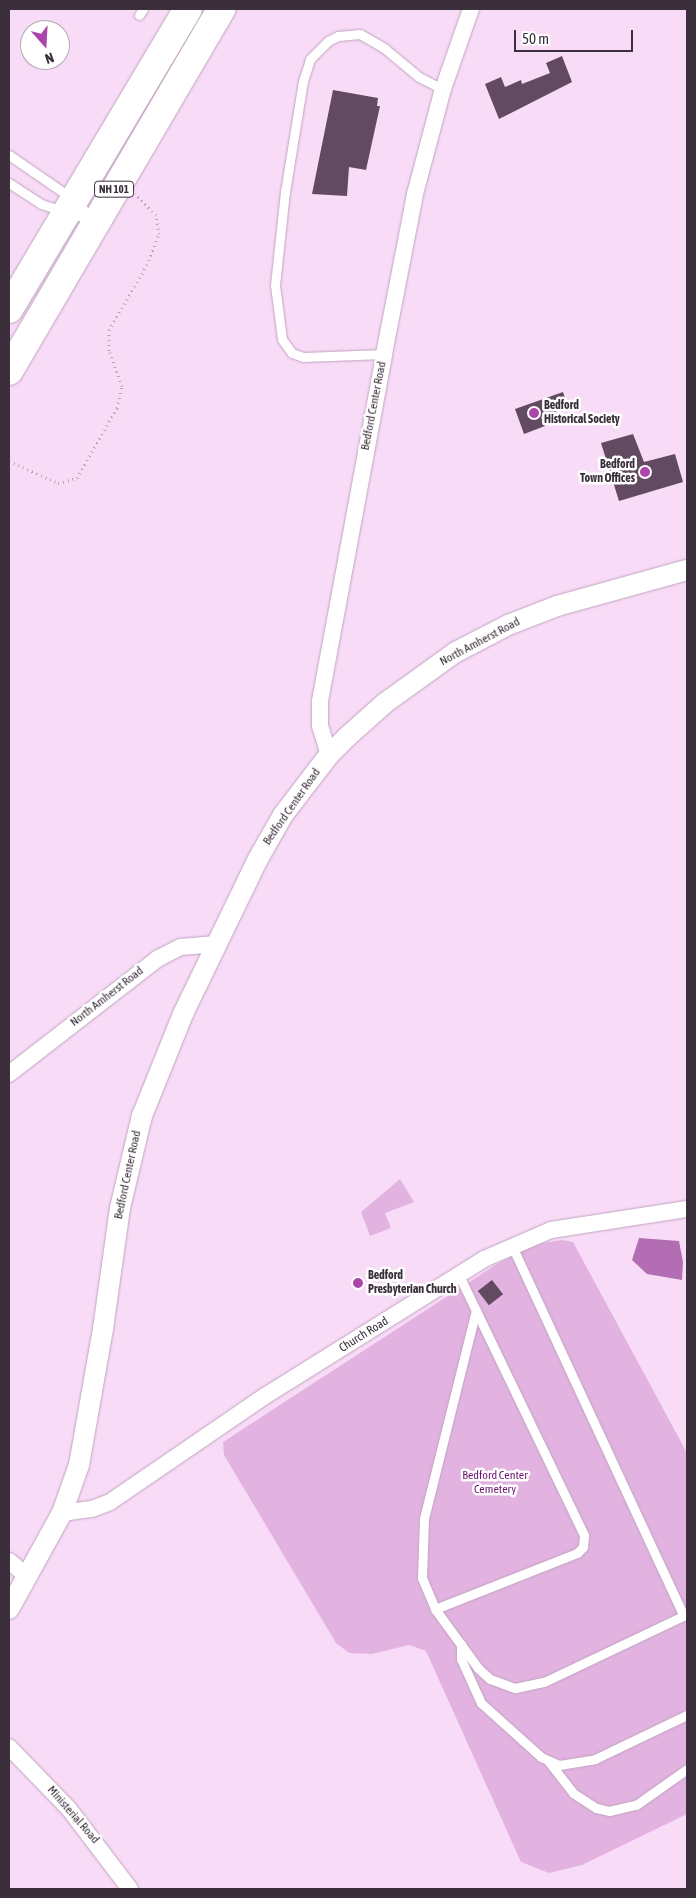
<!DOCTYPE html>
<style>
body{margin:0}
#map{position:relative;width:696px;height:1898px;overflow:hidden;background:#f8dbf7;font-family:"Asap Condensed",sans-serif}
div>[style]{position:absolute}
.green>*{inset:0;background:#e2b3e1}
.water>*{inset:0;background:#b36db2}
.building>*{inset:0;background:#624a61;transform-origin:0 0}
.path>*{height:3px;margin-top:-1.5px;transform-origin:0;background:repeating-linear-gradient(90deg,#b9a2b9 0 1px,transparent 0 5px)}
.roads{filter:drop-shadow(0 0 1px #c0a4bf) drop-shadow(0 0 1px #c0a4bf)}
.service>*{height:9px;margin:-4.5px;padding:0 4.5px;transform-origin:4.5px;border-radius:4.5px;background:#fff}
.minor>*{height:16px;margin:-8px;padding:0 8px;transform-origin:8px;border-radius:8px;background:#fff}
.tertiary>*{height:20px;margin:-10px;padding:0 10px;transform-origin:10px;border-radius:10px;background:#fff}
.trunk>*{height:28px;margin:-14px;padding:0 14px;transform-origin:14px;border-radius:14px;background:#fff}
.dots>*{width:14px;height:14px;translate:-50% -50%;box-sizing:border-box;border:2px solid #fff;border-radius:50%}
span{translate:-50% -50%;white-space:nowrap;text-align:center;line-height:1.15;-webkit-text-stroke:5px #fff;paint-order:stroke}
.shield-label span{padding:1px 4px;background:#fff;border:1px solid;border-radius:4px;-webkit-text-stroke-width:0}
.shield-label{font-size:11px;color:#3a2f3a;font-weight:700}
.street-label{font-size:12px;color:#3a2f3a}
.poi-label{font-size:12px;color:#3a2f3a;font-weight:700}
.left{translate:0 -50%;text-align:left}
.right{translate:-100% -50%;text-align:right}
.park-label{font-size:12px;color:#6d176f}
.frame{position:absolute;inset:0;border:10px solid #3a2f3a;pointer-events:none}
.north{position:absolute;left:20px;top:20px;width:50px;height:50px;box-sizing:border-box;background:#fff;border:1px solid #b0acb0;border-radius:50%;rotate:161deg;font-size:14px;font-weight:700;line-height:20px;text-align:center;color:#3a2f3a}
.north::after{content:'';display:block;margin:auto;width:18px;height:22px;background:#a945ab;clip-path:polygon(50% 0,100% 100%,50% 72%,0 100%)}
.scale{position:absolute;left:514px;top:30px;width:119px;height:22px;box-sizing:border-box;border:2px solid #3a2f3a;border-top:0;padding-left:6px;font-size:15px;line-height:18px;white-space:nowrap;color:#3a2f3a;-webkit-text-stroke:4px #fff;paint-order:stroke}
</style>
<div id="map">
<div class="green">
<i style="clip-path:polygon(400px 1179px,414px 1202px,385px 1213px,391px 1228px,370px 1236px,361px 1212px)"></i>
<i style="clip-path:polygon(562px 1240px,573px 1242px,687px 1453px,687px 1814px,582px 1865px,549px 1873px,521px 1862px,426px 1651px,409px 1645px,372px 1654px,349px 1653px,336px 1643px,224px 1455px,223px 1442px,497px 1264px,536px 1244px)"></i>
</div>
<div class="water">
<i style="clip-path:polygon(639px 1238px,679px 1241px,683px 1262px,682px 1280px,647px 1274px,632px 1260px)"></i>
</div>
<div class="building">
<i style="clip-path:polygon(562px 56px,572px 82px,499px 119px,485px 84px,501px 77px,505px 87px,521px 80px,522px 84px,550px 73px,546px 63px)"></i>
<i style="clip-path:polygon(333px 90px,378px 98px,377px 106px,380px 106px,366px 170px,349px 167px,347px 196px,312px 194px)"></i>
<i style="clip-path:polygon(563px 392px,568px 407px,541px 417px,545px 426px,524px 434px,515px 409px)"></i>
<i style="clip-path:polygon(633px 434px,644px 462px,675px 454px,683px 482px,619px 501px,601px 443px)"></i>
<i style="left:492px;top:1280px;width:18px;height:18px;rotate:52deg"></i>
</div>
<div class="path">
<i style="left:9px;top:461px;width:54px;rotate:24.2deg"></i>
<i style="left:58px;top:483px;width:20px;rotate:-15deg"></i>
<i style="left:77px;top:478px;width:81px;rotate:-60.3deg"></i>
<i style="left:117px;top:408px;width:23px;rotate:-77deg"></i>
<i style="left:122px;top:386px;width:37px;rotate:-110deg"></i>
<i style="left:109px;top:351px;width:21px;rotate:-90deg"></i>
<i style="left:109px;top:330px;width:75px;rotate:-59.7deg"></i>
<i style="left:147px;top:265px;width:33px;rotate:-69deg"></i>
<i style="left:159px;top:234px;width:19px;rotate:-99deg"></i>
<i style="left:156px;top:215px;width:30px;rotate:-135deg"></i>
</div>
<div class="roads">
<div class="service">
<i style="left:139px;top:15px;width:7px;rotate:-56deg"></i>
<i style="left:9px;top:155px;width:78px;rotate:34.5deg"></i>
<i style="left:73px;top:199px;width:28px;rotate:45deg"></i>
<i style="left:9px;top:183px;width:38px;rotate:33deg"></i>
<i style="left:41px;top:204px;width:53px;rotate:17.4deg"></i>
<i style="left:384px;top:354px;width:81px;rotate:177.9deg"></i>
<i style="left:303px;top:357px;width:12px;rotate:-160deg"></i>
<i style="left:292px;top:353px;width:17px;rotate:-126deg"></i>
<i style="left:282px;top:339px;width:54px;rotate:-97.4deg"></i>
<i style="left:275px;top:285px;width:94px;rotate:-83.9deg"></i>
<i style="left:285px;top:192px;width:112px;rotate:-80.8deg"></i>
<i style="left:303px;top:81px;width:23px;rotate:-72deg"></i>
<i style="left:310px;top:59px;width:25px;rotate:-45deg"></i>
<i style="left:328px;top:41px;width:11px;rotate:-27deg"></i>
<i style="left:338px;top:36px;width:22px;rotate:-5deg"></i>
<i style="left:360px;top:34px;width:28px;rotate:30deg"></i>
<i style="left:384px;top:48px;width:45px;rotate:39.6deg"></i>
<i style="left:419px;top:77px;width:27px;rotate:27deg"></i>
<i style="left:512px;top:1246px;width:407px;rotate:65.1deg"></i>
<i style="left:476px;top:1310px;width:214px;rotate:104deg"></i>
<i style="left:424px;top:1518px;width:60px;rotate:91.9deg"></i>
<i style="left:422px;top:1578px;width:34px;rotate:67deg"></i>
<i style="left:435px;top:1609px;width:73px;rotate:53.9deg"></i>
<i style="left:478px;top:1668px;width:16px;rotate:43deg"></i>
<i style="left:490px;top:1679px;width:27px;rotate:20deg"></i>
<i style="left:515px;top:1688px;width:30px;rotate:-12deg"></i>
<i style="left:544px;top:1682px;width:158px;rotate:-25.4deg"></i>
<i style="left:435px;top:1609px;width:153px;rotate:-21.5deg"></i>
<i style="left:577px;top:1553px;width:8px;rotate:-45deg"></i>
<i style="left:583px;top:1547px;width:12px;rotate:-85deg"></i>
<i style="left:584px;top:1535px;width:288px;rotate:-115.7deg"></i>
<i style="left:461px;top:1644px;width:15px;rotate:90deg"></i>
<i style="left:461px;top:1659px;width:48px;rotate:65.6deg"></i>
<i style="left:481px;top:1703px;width:81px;rotate:42deg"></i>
<i style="left:541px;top:1757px;width:20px;rotate:24deg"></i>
<i style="left:559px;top:1765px;width:36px;rotate:-9deg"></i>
<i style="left:595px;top:1759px;width:102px;rotate:-25.6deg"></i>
<i style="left:549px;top:1762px;width:39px;rotate:52deg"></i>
<i style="left:573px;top:1793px;width:27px;rotate:33deg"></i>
<i style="left:596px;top:1808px;width:13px;rotate:13deg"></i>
<i style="left:609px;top:1811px;width:28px;rotate:-13deg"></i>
<i style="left:636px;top:1805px;width:62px;rotate:-35.2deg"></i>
</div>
<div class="minor">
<i style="left:329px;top:755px;width:30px;rotate:-107deg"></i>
<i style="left:320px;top:726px;width:25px;rotate:-90deg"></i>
<i style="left:320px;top:701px;width:353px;rotate:-79.5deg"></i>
<i style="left:384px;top:354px;width:163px;rotate:-79deg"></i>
<i style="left:415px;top:194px;width:109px;rotate:-75.1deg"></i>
<i style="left:443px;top:89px;width:85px;rotate:-70.7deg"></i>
<i style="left:9px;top:1074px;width:187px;rotate:-37.8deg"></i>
<i style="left:157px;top:959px;width:27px;rotate:-27deg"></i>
<i style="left:181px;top:947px;width:35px;rotate:-5deg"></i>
<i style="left:62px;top:1513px;width:30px;rotate:-8deg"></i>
<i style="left:92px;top:1509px;width:19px;rotate:-21deg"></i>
<i style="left:110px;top:1502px;width:188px;rotate:-34.4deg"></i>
<i style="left:265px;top:1396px;width:258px;rotate:-32deg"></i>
<i style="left:484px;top:1259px;width:73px;rotate:-23.4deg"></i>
<i style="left:551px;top:1230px;width:138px;rotate:-8.8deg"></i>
<i style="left:9px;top:1561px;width:25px;rotate:40deg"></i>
<i style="left:9px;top:1747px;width:86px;rotate:45.9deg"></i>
<i style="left:69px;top:1809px;width:101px;rotate:52.7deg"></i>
</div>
<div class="tertiary">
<i style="left:9px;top:1609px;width:110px;rotate:-61.1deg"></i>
<i style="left:62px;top:1513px;width:51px;rotate:-70.5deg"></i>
<i style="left:79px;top:1465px;width:138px;rotate:-80deg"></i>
<i style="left:103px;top:1329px;width:122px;rotate:-82deg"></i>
<i style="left:120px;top:1208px;width:95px;rotate:-76.6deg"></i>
<i style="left:142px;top:1116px;width:110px;rotate:-68.1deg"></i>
<i style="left:183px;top:1014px;width:172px;rotate:-64.2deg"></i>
<i style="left:258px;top:859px;width:51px;rotate:-60.4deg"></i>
<i style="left:283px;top:815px;width:76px;rotate:-52.5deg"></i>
<i style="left:329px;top:755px;width:27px;rotate:-45deg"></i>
<i style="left:348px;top:736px;width:50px;rotate:-41.7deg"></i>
<i style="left:385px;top:703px;width:87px;rotate:-35.7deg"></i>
<i style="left:456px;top:652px;width:59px;rotate:-27.4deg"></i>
<i style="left:508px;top:625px;width:53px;rotate:-21.2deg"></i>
<i style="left:557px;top:606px;width:135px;rotate:-15.5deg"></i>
</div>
<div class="trunk">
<i style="left:9px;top:309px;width:349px;rotate:-59.2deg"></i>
<i style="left:9px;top:371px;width:420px;rotate:-59.6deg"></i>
</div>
</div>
<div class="dots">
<i style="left:534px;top:413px;background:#a945ab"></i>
<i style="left:645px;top:472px;background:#a945ab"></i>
<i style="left:358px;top:1283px;background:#a945ab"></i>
</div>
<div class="shield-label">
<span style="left:114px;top:189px">NH 101</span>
</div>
<div class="street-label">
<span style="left:374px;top:406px;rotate:-79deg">Bedford Center Road</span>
<span style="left:480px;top:642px;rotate:-28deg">North Amherst Road</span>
<span style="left:292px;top:807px;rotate:-55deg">Bedford Center Road</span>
<span style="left:107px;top:997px;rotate:-38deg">North Amherst Road</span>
<span style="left:128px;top:1175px;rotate:-78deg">Bedford Center Road</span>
<span style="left:364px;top:1335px;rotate:-32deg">Church Road</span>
<span style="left:73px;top:1815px;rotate:49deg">Ministerial Road</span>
</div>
<div class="poi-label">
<span class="left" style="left:544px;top:413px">Bedford<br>Historical Society</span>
<span class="right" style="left:635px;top:472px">Bedford<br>Town Offices</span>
<span class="left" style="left:368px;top:1283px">Bedford<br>Presbyterian Church</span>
</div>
<div class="park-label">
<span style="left:495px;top:1483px">Bedford Center<br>Cemetery</span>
</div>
<div class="frame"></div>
<div class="north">N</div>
<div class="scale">50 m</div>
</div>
